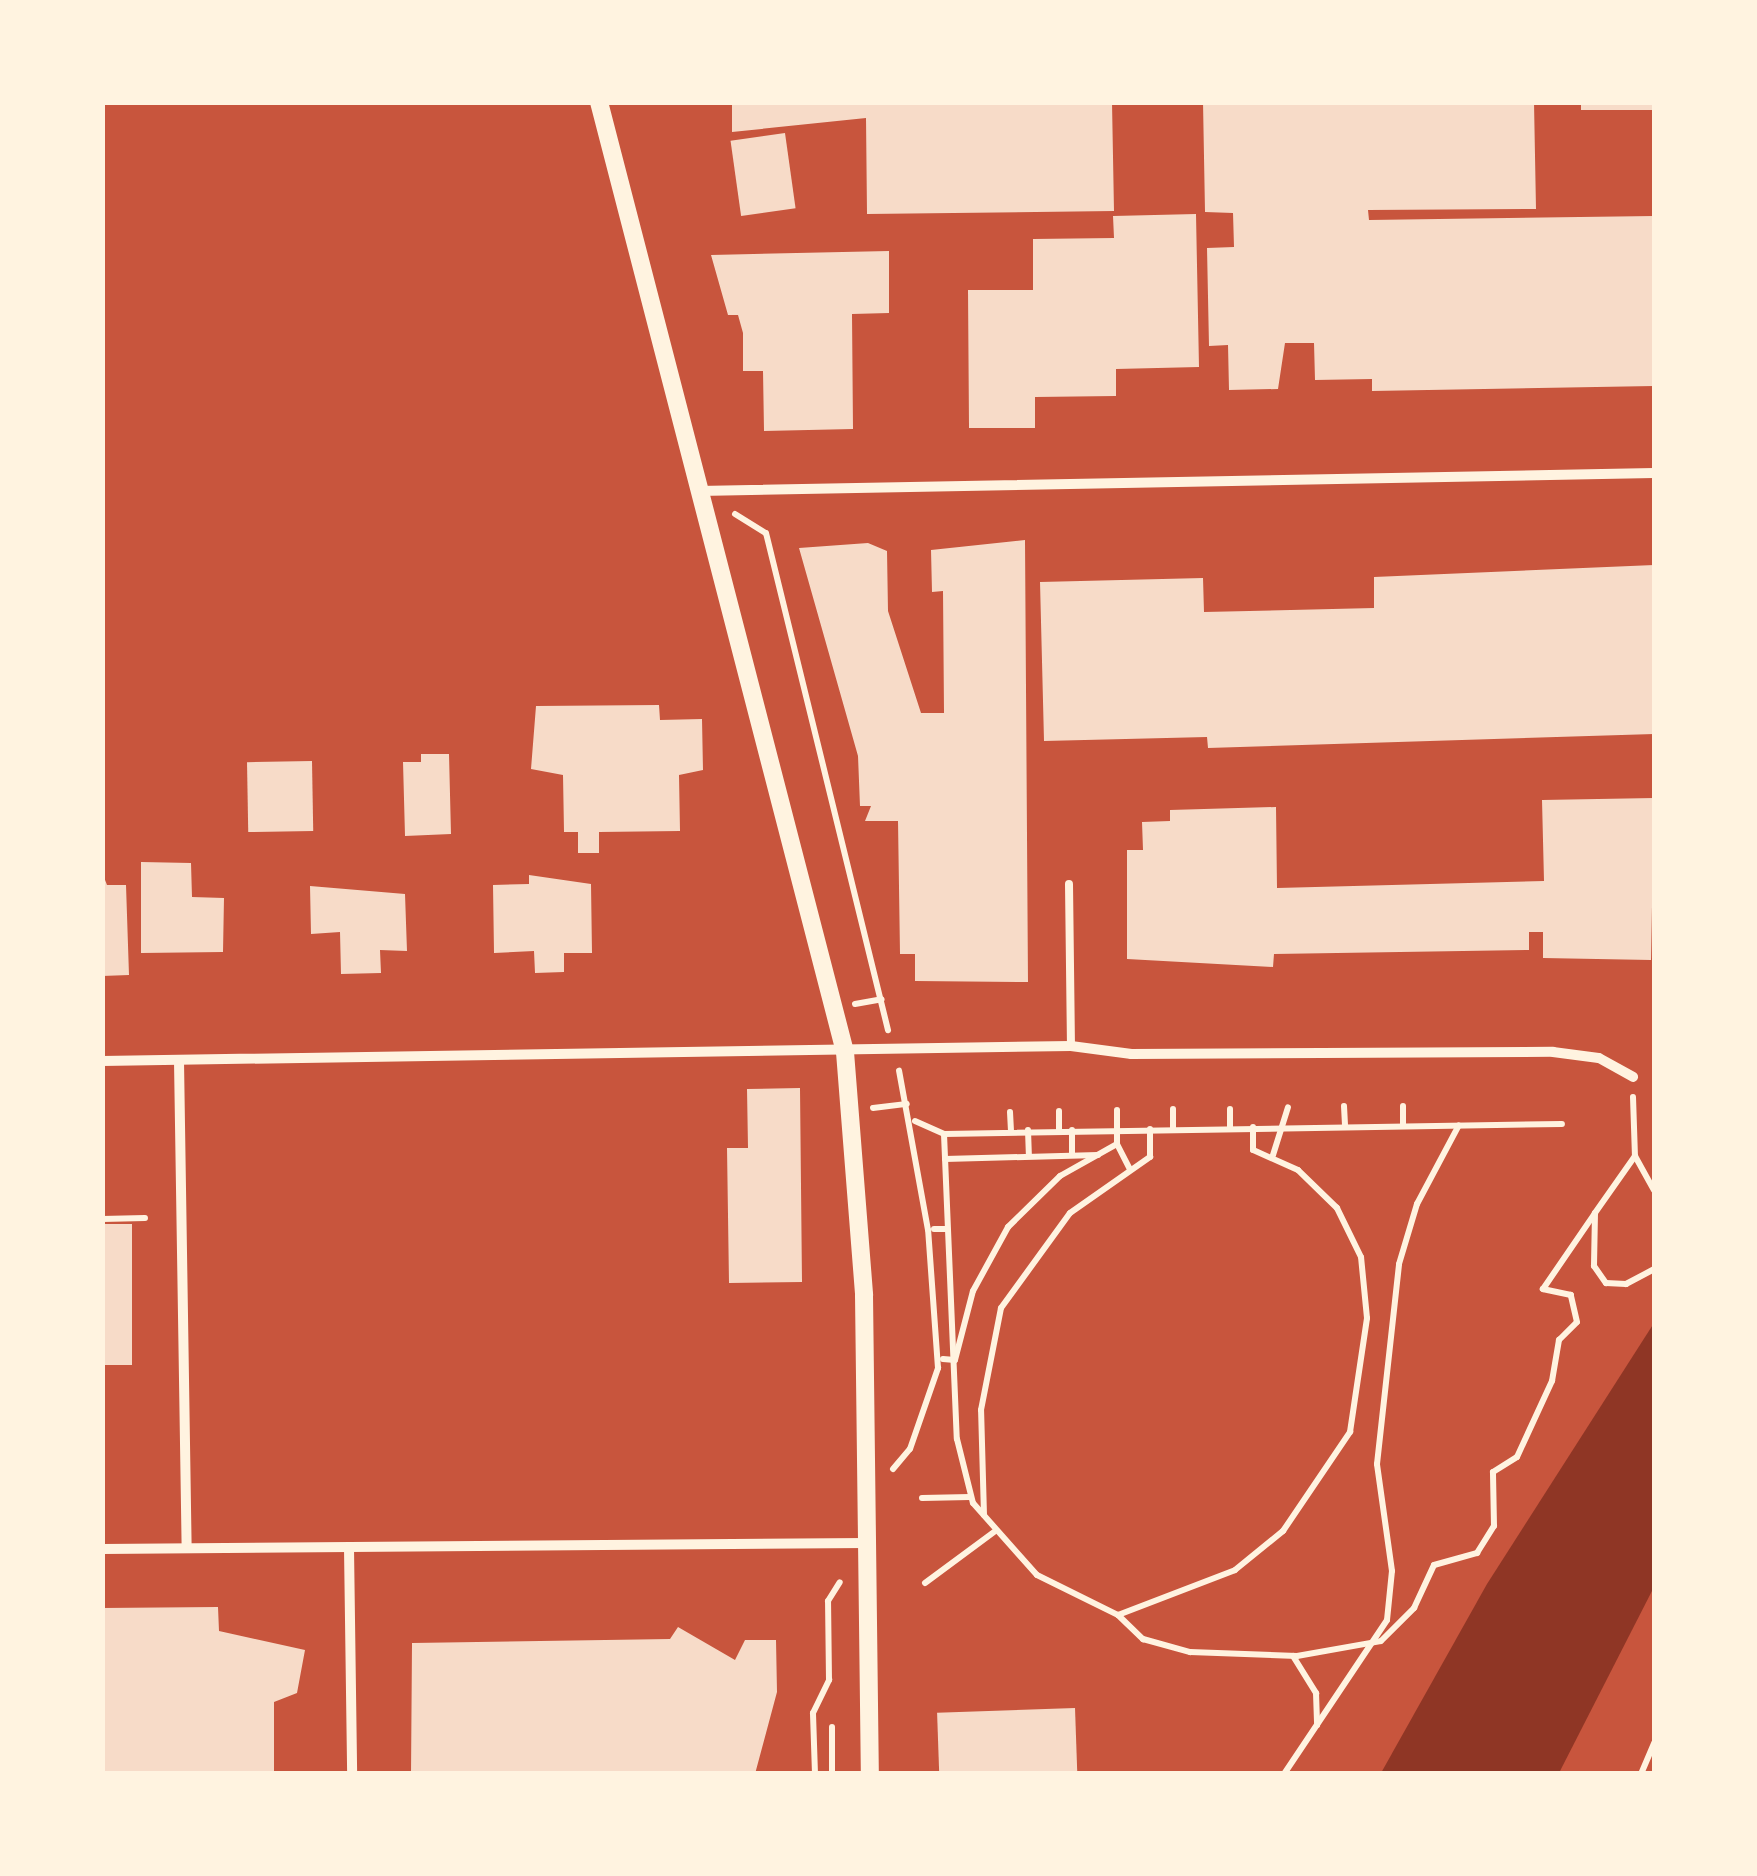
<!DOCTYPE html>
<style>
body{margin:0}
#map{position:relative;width:1757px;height:1876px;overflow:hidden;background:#c8553d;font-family:Roboto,sans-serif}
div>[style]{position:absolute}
.water>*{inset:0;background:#8f3625}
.building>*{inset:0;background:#f7dbc8;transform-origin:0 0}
.path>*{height:6px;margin:-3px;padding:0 3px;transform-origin:3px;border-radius:3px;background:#fff3e0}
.service>*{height:8px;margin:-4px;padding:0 4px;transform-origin:4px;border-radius:4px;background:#fff3e0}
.minor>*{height:10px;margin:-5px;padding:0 5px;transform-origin:5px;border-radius:5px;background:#fff3e0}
.tertiary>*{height:18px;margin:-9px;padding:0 9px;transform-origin:9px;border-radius:9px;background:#fff3e0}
span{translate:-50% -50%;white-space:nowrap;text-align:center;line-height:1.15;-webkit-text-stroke:8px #fff3e0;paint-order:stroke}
.frame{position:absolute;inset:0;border:105px solid #fff3e0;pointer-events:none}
</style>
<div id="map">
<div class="water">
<i style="clip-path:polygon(1654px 1323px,1654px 1587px,1559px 1773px,1381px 1773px,1487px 1584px)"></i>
</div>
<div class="building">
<i style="clip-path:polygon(732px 102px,1112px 102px,1114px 211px,867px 214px,866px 118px,732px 132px)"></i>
<i style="clip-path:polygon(1203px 102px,1534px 102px,1536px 209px,1368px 210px,1369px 220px,1654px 216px,1654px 386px,1372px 391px,1372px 379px,1315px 380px,1314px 343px,1285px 343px,1278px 389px,1229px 390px,1228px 345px,1209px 346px,1207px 248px,1234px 247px,1233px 213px,1205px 212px)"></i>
<i style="left:1581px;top:102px;width:73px;height:8px"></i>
<i style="left:785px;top:133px;width:76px;height:55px;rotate:82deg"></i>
<i style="clip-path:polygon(1196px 214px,1199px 367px,1116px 369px,1116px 396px,1035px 397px,1035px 428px,969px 428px,968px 290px,1033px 290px,1033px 239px,1114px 238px,1113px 216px)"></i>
<i style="clip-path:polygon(889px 251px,889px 313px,852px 314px,853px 429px,764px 431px,763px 371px,743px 371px,743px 333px,738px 315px,728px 315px,711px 255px)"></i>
<i style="clip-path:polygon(1025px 540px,1028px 982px,915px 981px,915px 954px,900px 954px,898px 821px,865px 821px,871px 806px,860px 806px,858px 756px,799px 548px,868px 543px,887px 551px,888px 611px,921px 713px,944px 713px,943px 591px,932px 592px,931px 550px)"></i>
<i style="clip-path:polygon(1654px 565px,1654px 734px,1208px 748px,1207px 737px,1044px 741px,1040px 582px,1203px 578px,1204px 612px,1374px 608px,1374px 577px)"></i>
<i style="clip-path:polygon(659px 705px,660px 720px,702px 719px,703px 770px,679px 775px,680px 831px,599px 832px,599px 853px,578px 853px,578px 832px,564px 832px,563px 775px,531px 769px,536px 706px)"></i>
<i style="clip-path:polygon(421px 754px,449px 754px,451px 834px,405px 836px,403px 762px,421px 762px)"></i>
<i style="left:312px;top:761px;width:70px;height:65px;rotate:89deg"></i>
<i style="clip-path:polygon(1654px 798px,1651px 960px,1543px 958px,1543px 932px,1529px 932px,1529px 950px,1274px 954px,1273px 967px,1127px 959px,1127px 850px,1143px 850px,1142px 822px,1170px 821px,1170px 810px,1276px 807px,1277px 888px,1544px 881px,1542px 800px)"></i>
<i style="clip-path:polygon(141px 862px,191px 863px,192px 897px,224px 898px,223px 952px,141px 953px)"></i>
<i style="clip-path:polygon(102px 872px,107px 885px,126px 885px,129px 975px,102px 976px)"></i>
<i style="clip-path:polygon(529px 875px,591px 884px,592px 953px,564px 953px,564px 972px,535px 973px,534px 951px,494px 953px,493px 885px,529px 884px)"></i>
<i style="clip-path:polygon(310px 886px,405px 894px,407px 951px,380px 950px,381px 973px,341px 974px,340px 932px,311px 934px)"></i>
<i style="clip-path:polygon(800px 1088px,802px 1282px,729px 1283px,727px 1148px,748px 1148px,747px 1089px)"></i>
<i style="left:132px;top:1224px;width:141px;height:30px;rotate:90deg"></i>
<i style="clip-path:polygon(218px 1607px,219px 1631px,305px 1650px,297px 1693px,274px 1702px,274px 1774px,102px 1774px,102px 1608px)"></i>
<i style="clip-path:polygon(678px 1627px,735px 1660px,745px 1640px,776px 1640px,777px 1692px,755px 1774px,411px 1774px,412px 1643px,670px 1639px)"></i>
<i style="left:1075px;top:1708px;width:66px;height:138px;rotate:88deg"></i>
</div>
<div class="path">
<i style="left:735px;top:514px;width:36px;rotate:32deg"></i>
<i style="left:766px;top:533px;width:512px;rotate:76.21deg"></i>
<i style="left:855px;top:1004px;width:27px;rotate:-10deg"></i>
<i style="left:1633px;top:1097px;width:59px;rotate:88.1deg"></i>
<i style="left:1635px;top:1156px;width:39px;rotate:61deg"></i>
<i style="left:1344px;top:1106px;width:20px;rotate:87deg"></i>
<i style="left:1403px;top:1106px;width:19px;rotate:90deg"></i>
<i style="left:873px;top:1108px;width:34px;rotate:-7deg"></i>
<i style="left:1173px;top:1109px;width:19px;rotate:90deg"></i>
<i style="left:1117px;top:1110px;width:34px;rotate:90deg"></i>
<i style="left:1117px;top:1144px;width:28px;rotate:63deg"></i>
<i style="left:1059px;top:1111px;width:19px;rotate:90deg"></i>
<i style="left:1010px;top:1112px;width:18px;rotate:87deg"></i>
<i style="left:915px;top:1121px;width:32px;rotate:24deg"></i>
<i style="left:944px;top:1134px;width:618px;rotate:-0.93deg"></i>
<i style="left:1230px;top:1127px;width:18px;rotate:-90deg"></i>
<i style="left:1028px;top:1130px;width:26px;rotate:88deg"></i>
<i style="left:1072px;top:1130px;width:25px;rotate:90deg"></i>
<i style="left:944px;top:1134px;width:305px;rotate:87.6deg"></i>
<i style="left:957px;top:1439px;width:66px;rotate:76deg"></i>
<i style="left:973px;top:1503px;width:96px;rotate:48.4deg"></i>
<i style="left:1037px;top:1575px;width:90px;rotate:26.3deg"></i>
<i style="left:1118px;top:1615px;width:35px;rotate:44deg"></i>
<i style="left:1143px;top:1639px;width:49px;rotate:15.5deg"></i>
<i style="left:1190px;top:1652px;width:107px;rotate:2.1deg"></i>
<i style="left:1297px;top:1656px;width:85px;rotate:-10.1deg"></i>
<i style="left:1381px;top:1641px;width:47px;rotate:-45deg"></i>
<i style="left:1414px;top:1608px;width:47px;rotate:-65.1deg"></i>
<i style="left:1434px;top:1565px;width:45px;rotate:-15.6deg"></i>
<i style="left:1477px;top:1553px;width:32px;rotate:-58deg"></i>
<i style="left:1494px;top:1526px;width:54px;rotate:-91.1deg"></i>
<i style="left:1493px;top:1472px;width:28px;rotate:-32deg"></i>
<i style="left:1517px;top:1457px;width:84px;rotate:-65.3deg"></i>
<i style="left:1552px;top:1381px;width:42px;rotate:-80.3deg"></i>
<i style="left:1559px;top:1340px;width:25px;rotate:-45deg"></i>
<i style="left:1577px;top:1322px;width:28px;rotate:-103deg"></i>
<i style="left:1571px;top:1295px;width:29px;rotate:-168deg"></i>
<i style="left:1543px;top:1289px;width:92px;rotate:-55.6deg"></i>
<i style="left:1273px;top:1155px;width:50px;rotate:-72.6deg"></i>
<i style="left:1635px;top:1156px;width:70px;rotate:125.1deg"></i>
<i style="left:1595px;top:1213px;width:53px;rotate:91.1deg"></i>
<i style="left:1594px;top:1266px;width:21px;rotate:55deg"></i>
<i style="left:1606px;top:1283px;width:20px;rotate:3deg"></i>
<i style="left:1626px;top:1284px;width:32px;rotate:-28deg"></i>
<i style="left:945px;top:1159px;width:153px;rotate:-1.5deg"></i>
<i style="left:102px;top:1219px;width:43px;rotate:-1.3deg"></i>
<i style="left:934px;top:1229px;width:13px"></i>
<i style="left:943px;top:1359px;width:12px;rotate:5deg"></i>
<i style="left:955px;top:1360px;width:71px;rotate:-75.4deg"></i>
<i style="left:973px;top:1291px;width:73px;rotate:-61.3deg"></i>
<i style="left:1008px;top:1227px;width:73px;rotate:-44.4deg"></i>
<i style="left:1060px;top:1176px;width:65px;rotate:-29.3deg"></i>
<i style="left:893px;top:1469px;width:26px;rotate:-50deg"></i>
<i style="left:910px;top:1449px;width:86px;rotate:-70.9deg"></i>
<i style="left:938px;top:1368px;width:138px;rotate:-94.1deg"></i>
<i style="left:928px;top:1230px;width:162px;rotate:-100.3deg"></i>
<i style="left:922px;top:1498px;width:48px;rotate:-1.2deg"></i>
<i style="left:984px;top:1515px;width:105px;rotate:-91.6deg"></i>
<i style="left:981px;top:1410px;width:104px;rotate:-78.9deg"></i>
<i style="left:1001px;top:1308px;width:117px;rotate:-54deg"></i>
<i style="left:1070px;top:1213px;width:98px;rotate:-35deg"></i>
<i style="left:1150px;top:1157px;width:28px;rotate:-90deg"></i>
<i style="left:925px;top:1583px;width:86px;rotate:-36.5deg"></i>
<i style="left:1118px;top:1615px;width:125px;rotate:-21deg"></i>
<i style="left:1235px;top:1570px;width:62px;rotate:-39.1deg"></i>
<i style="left:1283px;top:1531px;width:120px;rotate:-55.9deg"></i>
<i style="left:1350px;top:1432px;width:115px;rotate:-81.5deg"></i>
<i style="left:1367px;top:1318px;width:61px;rotate:-95.6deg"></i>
<i style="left:1361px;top:1257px;width:55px;rotate:-116.1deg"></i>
<i style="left:1337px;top:1208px;width:54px;rotate:-135.7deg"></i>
<i style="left:1298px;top:1170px;width:49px;rotate:-156deg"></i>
<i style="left:1253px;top:1150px;width:23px;rotate:-90deg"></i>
<i style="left:1293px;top:1656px;width:44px;rotate:58.1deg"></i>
<i style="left:1316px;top:1693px;width:32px;rotate:88deg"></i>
<i style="left:832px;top:1727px;width:47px;rotate:90deg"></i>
<i style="left:815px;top:1774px;width:61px;rotate:-91.9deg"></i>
<i style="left:813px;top:1713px;width:37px;rotate:-64deg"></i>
<i style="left:829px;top:1680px;width:79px;rotate:-90.7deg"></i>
<i style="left:828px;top:1601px;width:22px;rotate:-58deg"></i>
<i style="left:1284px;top:1774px;width:185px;rotate:-56.2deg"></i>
<i style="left:1387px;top:1620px;width:49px;rotate:-84.2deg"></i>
<i style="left:1392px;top:1571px;width:108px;rotate:-98deg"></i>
<i style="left:1377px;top:1464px;width:201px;rotate:-83.7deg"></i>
<i style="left:1399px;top:1264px;width:63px;rotate:-73.3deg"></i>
<i style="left:1417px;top:1204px;width:89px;rotate:-62deg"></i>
<i style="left:1641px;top:1774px;width:34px;rotate:-67deg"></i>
</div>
<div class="service">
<i style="left:1069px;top:884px;width:162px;rotate:89.3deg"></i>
</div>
<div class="minor">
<i style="left:699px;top:491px;width:955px;rotate:-1.08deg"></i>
<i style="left:102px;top:1061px;width:969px;rotate:-0.89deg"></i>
<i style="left:1071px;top:1046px;width:61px;rotate:7.6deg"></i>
<i style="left:1131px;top:1054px;width:422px;rotate:-0.3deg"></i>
<i style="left:1553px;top:1052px;width:46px;rotate:7.4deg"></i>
<i style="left:1599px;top:1058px;width:39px;rotate:29deg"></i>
<i style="left:179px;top:1061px;width:486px;rotate:89.1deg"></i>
<i style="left:349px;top:1548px;width:226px;rotate:89.2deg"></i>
<i style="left:102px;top:1549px;width:764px;rotate:-0.45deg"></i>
</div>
<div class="tertiary">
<i style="left:599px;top:102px;width:981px;rotate:75.48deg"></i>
<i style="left:845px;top:1052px;width:244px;rotate:85.5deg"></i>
<i style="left:864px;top:1295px;width:479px;rotate:89.3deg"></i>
</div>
<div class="frame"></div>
</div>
